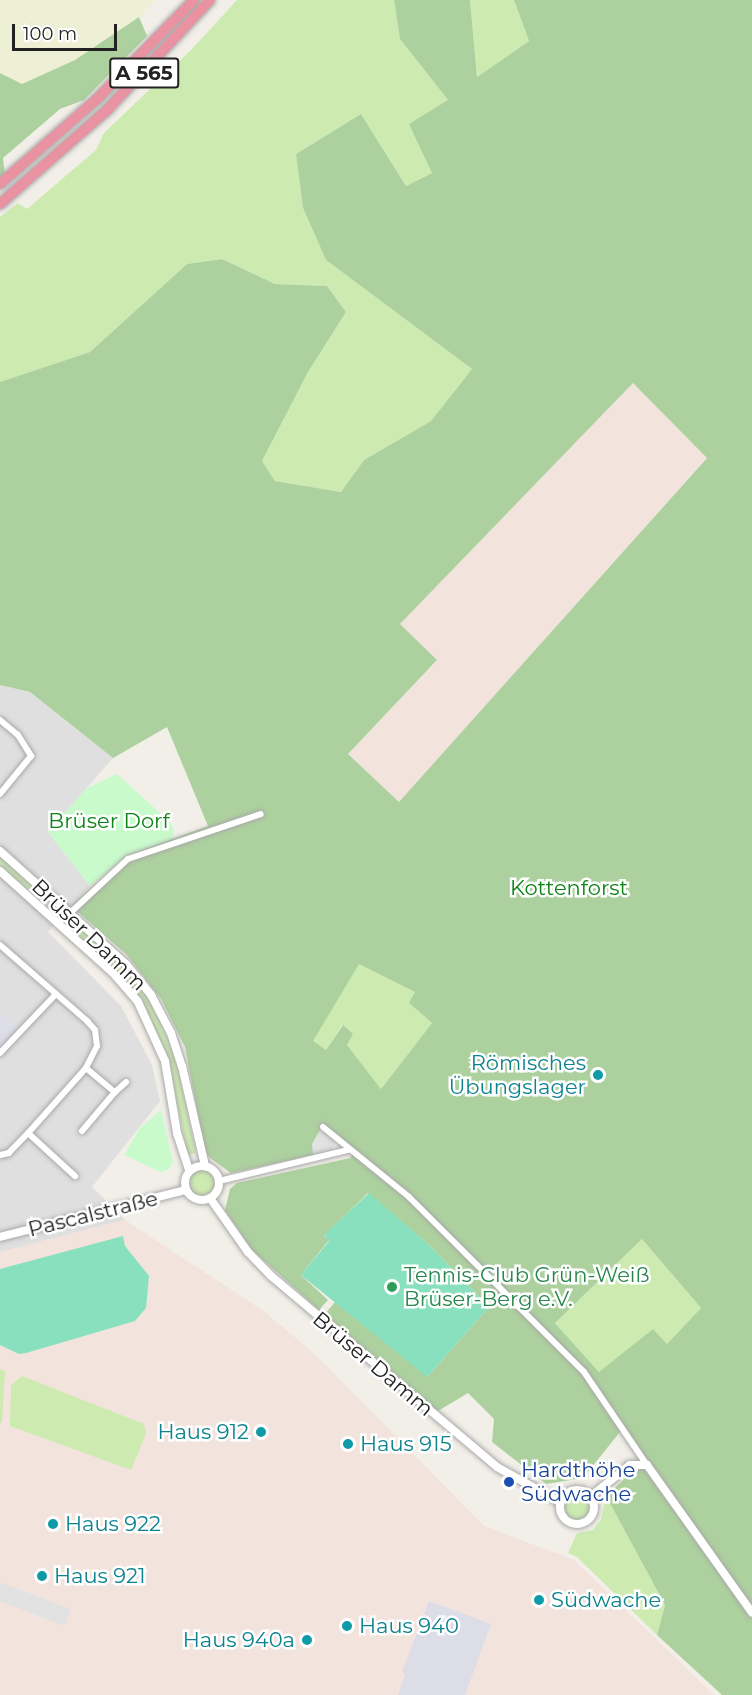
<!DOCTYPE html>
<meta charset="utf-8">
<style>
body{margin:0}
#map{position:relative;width:752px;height:1695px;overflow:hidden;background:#f2efe9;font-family:Montserrat,sans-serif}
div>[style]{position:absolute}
.residential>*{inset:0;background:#e0dfdf}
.military>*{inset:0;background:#f3e3dd}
.farmland>*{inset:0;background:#eef0d5}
.grass>*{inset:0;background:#cdebb0}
.round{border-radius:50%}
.forest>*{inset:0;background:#add19e}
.park>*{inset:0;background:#c8facc}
.pitch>*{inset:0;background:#88e0be}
.parking>*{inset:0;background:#e2e2e2;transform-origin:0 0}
.plaza>*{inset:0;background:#dddde8}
.roads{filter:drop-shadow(0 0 2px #a9a9a9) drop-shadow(0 0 2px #a9a9a9)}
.minor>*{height:6px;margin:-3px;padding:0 3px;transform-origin:3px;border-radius:3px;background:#fff}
.tertiary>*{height:8px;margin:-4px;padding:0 4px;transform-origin:4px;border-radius:4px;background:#fff}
.tertiary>.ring{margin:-4px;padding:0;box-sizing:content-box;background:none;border:8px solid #fff;border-radius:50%}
.motorway>*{height:10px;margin:-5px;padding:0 5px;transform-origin:5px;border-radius:5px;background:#e892a2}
.dots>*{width:16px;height:16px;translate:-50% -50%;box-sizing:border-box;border:3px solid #fff;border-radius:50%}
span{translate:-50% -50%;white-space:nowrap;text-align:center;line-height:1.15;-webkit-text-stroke:5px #fff;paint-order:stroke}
.shield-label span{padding:2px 4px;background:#fff;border:2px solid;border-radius:4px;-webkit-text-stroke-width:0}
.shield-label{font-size:20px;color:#222;font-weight:700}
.park-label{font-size:21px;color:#0c8416}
.street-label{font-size:21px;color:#222}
.culture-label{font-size:21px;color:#0d838f}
.right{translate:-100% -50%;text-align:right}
.left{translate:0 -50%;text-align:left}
.leisure-label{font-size:21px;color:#27864d}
.transit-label{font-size:21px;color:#164399}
.scale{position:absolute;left:12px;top:24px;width:105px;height:27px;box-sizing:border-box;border:3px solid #222;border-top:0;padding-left:8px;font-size:18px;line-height:21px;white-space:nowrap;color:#222;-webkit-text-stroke:4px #fff;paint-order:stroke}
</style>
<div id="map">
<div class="residential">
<i style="clip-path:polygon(0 685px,30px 692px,113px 758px,48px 832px,90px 886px,48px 932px,121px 1006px,152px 1065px,160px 1101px,92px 1187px,125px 1220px,0 1252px)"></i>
</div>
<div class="military">
<i style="clip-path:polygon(633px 383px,707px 457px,399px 803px,348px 754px,437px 661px,400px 624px)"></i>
<i style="clip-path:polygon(125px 1220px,265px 1312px,317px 1356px,484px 1526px,574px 1560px,714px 1695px,0 1695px,0 1252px)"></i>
</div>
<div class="farmland">
<i style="clip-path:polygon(0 0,156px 0,139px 17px,75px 60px,22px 84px,0 73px)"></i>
</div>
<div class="grass">
<i style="clip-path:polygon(237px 0,394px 0,400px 39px,448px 100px,432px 173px,406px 186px,361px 114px,296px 154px,303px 208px,326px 260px,472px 369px,431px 421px,364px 460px,341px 492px,275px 481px,262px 461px,308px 372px,346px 312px,327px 286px,275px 284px,222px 259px,187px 264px,90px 352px,0 382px,0 217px,18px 203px,27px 209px,96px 150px,104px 133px,192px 49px)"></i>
<i style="clip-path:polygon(470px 0,514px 0,529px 41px,477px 77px)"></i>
<i style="clip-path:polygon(0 855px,118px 961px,151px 1002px,175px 1055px,196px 1153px,188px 1155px,166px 1052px,138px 996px,104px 959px,0 865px)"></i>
<i style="clip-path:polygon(359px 963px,416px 992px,409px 1003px,432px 1023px,381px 1089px,347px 1045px,342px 1025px,326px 1050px,312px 1041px)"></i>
<i class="round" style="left:189px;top:1170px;width:26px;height:26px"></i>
<i style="clip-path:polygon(642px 1239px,701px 1308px,667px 1344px,653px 1329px,600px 1373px,555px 1323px)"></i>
<i style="clip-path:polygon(0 1369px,5px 1371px,2px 1423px,0 1423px)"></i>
<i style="clip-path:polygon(22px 1376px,144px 1424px,146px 1434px,131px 1470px,10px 1426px,11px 1385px)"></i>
<i class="round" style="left:564px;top:1495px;width:26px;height:26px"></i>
<i style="clip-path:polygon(606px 1496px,665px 1605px,657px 1635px,577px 1557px,568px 1553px,577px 1533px,593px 1530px,601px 1519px)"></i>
</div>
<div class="forest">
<i style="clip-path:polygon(evenodd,394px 0,470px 0,477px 77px,529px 41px,514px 0,752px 0,752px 1695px,722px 1695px,657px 1635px,665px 1605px,606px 1496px,646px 1459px,624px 1427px,583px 1478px,546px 1484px,492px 1442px,494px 1419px,468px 1393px,438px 1411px,324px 1315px,335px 1302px,428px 1376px,489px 1307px,429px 1245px,368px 1193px,324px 1236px,329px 1240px,301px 1275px,328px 1300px,319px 1310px,251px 1249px,225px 1210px,230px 1189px,237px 1183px,350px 1158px,355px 1152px,324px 1125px,313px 1144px,313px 1155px,231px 1173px,210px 1158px,205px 1151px,185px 1047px,161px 999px,127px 955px,71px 906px,128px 855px,208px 826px,167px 727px,113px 758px,30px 692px,0 685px,0 382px,90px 352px,187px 264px,222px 259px,275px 284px,327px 286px,346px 312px,308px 372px,262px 461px,275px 481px,341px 492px,364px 460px,431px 421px,472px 369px,326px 260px,303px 208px,296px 154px,361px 114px,406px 186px,432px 173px,409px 124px,448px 100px,400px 39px,394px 0,633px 383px,707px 458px,399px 802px,348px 754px,437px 660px,400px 624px,633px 383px,394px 0,359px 964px,415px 992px,409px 1003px,432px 1023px,381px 1089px,347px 1045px,353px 1034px,343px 1025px,326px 1050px,313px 1041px,359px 964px,394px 0,642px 1239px,701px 1308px,667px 1344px,653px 1329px,599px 1372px,555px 1323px,642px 1239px)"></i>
<i style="clip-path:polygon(139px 17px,147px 36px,84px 100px,60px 109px,3px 158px,5px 175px,0 179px,0 73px,22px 84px,75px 60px)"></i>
</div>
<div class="park">
<i style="clip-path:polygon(117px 774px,170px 822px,174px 831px,172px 839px,128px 855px,90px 886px,48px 832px,87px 788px)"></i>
<i style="clip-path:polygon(161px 1110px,173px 1162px,169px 1169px,161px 1172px,124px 1155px,140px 1128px)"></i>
</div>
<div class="pitch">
<i style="clip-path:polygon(369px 1193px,429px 1245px,489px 1307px,427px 1377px,301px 1275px,329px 1241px,324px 1235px)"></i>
<i style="clip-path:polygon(123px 1236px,125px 1246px,149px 1276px,146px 1308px,135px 1321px,26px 1353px,19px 1354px,0 1345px,0 1269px)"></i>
</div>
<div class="parking">
<i style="clip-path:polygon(321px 1128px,335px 1142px,332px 1150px,313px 1155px,312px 1144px)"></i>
<i style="left:0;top:1582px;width:76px;height:18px;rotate:21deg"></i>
</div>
<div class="plaza">
<i style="clip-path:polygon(0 1012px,20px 1030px,3px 1049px,0 1047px)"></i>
<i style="clip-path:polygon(429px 1601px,491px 1624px,465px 1695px,398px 1695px,405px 1674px,402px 1672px)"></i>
</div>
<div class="roads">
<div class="minor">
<i style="left:0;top:720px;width:23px;rotate:40deg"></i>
<i style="left:18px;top:735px;width:25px;rotate:58deg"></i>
<i style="left:31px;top:756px;width:49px;rotate:129.2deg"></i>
<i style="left:70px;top:913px;width:79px;rotate:-43deg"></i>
<i style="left:128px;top:859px;width:140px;rotate:-18.7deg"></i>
<i style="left:0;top:945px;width:116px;rotate:41.1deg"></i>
<i style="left:87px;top:1021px;width:12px;rotate:48deg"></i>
<i style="left:95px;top:1030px;width:16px;rotate:83deg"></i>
<i style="left:97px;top:1046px;width:25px;rotate:117deg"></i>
<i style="left:86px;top:1068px;width:87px;rotate:131.7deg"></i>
<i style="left:28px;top:1133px;width:28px;rotate:134deg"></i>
<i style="left:9px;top:1153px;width:9px;rotate:167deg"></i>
<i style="left:0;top:1053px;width:81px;rotate:-46.5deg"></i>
<i style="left:86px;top:1068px;width:38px;rotate:40deg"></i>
<i style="left:115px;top:1092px;width:15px;rotate:-42deg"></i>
<i style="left:323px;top:1127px;width:111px;rotate:39.1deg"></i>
<i style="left:409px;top:1197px;width:247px;rotate:45deg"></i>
<i style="left:584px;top:1372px;width:112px;rotate:55.9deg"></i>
<i style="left:82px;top:1131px;width:51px;rotate:-49.8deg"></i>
<i style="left:28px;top:1133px;width:64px;rotate:42.5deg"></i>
<i style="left:219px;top:1181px;width:133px;rotate:-13.5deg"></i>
</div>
<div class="tertiary">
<i style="left:0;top:851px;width:169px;rotate:41.9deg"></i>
<i style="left:126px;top:964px;width:40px;rotate:51deg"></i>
<i style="left:151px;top:995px;width:43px;rotate:62.2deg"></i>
<i style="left:171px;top:1033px;width:35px;rotate:72deg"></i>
<i style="left:182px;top:1066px;width:103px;rotate:77deg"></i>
<i style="left:0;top:871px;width:152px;rotate:42.1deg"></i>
<i style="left:113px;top:973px;width:38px;rotate:49deg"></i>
<i style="left:138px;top:1002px;width:65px;rotate:65.4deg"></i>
<i style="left:165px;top:1061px;width:73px;rotate:80.5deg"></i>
<i style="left:177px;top:1133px;width:40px;rotate:72deg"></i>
<i class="ring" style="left:185px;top:1166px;width:26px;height:26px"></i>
<i style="left:210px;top:1198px;width:66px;rotate:54.9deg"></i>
<i style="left:248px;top:1252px;width:32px;rotate:46deg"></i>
<i style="left:270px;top:1275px;width:297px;rotate:40.2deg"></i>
<i style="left:497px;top:1467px;width:72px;rotate:29.1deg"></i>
<i style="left:0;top:1237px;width:192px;rotate:-14.2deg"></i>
<i class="ring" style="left:560px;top:1490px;width:26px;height:26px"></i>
<i style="left:590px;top:1497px;width:51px;rotate:-38.7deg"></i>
<i style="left:630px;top:1465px;width:17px"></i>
<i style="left:647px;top:1465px;width:181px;rotate:54.6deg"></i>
</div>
<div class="motorway">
<i style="left:0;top:184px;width:130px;rotate:-41.3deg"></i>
<i style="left:98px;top:98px;width:137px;rotate:-45.6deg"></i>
<i style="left:0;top:204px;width:144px;rotate:-41.3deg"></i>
<i style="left:108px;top:109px;width:149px;rotate:-46.9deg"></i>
</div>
</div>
<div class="dots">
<i style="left:598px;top:1075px;background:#0f9aa8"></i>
<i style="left:392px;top:1287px;background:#2e9e5b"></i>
<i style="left:261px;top:1432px;background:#0f9aa8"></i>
<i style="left:348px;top:1444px;background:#0f9aa8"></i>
<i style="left:509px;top:1482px;background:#1a4fb4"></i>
<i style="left:53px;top:1524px;background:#0f9aa8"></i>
<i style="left:42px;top:1576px;background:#0f9aa8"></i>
<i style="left:539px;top:1600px;background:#0f9aa8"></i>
<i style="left:347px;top:1626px;background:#0f9aa8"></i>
<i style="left:307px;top:1640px;background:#0f9aa8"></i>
</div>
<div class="shield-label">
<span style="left:144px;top:73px">A 565</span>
</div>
<div class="park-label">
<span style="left:109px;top:821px">Brüser Dorf</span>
<span style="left:569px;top:888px">Kottenforst</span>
</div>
<div class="street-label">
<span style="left:89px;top:935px;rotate:44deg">Brüser Damm</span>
<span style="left:93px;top:1214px;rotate:-14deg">Pascalstraße</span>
<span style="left:373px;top:1364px;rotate:40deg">Brüser Damm</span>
</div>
<div class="culture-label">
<span class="right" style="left:586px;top:1075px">Römisches<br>Übungslager</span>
<span class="right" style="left:249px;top:1432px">Haus 912</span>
<span class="left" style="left:360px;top:1444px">Haus 915</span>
<span class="left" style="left:65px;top:1524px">Haus 922</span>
<span class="left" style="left:54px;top:1576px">Haus 921</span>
<span class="left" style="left:551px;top:1600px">Südwache</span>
<span class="left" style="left:359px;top:1626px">Haus 940</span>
<span class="right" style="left:295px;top:1640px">Haus 940a</span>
</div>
<div class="leisure-label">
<span class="left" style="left:404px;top:1287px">Tennis-Club Grün-Weiß<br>Brüser-Berg e.V.</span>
</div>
<div class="transit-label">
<span class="left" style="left:521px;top:1482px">Hardthöhe<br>Südwache</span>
</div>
<div class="scale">100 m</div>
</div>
